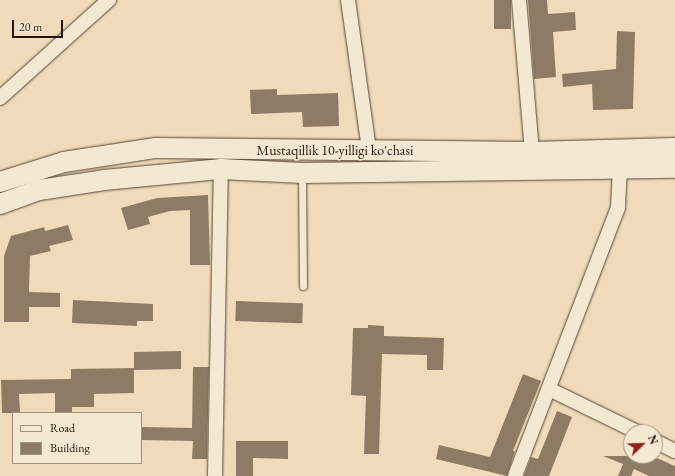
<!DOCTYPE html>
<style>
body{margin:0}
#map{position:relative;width:675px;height:476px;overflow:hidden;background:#efdbb9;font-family:"EB Garamond",serif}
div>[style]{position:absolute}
.building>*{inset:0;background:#8e7b65;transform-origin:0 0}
.roads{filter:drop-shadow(0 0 1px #574536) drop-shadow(0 0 1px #574536)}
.lane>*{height:7px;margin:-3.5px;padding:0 3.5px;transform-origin:3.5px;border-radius:3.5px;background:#f5e8d2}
.street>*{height:14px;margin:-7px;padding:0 7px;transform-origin:7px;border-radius:7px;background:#f5e8d2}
.secondary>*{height:20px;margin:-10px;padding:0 10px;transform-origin:10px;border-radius:10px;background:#f5e8d2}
span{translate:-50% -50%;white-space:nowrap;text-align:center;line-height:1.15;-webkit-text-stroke:3px #f5e8d2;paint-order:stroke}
.street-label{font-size:14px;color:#24130b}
.legend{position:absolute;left:12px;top:412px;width:130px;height:52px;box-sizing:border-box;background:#f5e8d2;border:1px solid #a19382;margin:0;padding:5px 7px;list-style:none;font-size:12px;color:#24130b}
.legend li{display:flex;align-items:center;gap:8px;height:20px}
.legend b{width:20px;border:1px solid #a19382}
.north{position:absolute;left:623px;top:424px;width:40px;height:40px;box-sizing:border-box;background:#f5e8d2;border:1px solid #a19382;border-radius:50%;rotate:67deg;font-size:11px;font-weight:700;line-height:16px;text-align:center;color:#24130b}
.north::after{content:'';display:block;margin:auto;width:14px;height:18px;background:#8f2418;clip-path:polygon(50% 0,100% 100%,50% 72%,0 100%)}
.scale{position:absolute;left:12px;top:20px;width:51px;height:18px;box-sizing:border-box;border:2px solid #24130b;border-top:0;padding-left:5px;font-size:12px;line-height:14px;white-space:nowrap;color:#24130b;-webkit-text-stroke:3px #f5e8d2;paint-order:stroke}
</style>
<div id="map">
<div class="building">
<i style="left:494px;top:0;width:17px;height:29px"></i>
<i style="clip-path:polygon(528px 0,547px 0,548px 14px,575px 12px,576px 30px,553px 32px,556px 77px,534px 79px)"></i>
<i style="clip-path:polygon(617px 31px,635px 32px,633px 109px,593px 110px,592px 84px,563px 87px,562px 74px,616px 69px)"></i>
<i style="clip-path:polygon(277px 89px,277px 95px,338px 93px,339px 126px,303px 127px,302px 112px,251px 114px,250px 90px)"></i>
<i style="clip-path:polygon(208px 195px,210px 265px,190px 265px,190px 210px,170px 211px,148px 217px,150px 224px,128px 230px,121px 208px,157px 198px)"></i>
<i style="clip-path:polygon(68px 225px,73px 240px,49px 246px,51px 251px,30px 256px,29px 292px,60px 293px,60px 307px,29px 307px,29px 322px,4px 322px,4px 256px,11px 236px,44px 227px,45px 231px)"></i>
<i style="clip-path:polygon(73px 300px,153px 304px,153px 321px,137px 321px,137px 326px,72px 323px)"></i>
<i style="left:236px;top:301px;width:67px;height:20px;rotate:2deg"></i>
<i style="clip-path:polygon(368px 325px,384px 326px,384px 336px,444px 338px,443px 370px,427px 370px,427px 355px,382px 354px,379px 454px,364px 454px,366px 396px,351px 395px,353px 328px,368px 328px)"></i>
<i style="clip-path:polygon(181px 351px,181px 369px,134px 370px,134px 393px,94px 394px,94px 407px,72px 407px,72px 413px,55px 413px,55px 393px,19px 394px,20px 413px,2px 413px,1px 380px,71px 379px,71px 369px,134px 368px,134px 352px)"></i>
<i style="clip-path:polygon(193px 367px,209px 367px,207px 459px,192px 459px,193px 441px,141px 440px,141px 427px,192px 428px)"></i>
<i style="clip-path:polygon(523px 374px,541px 381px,513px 451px,515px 451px,507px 476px,436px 459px,439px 445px,490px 457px)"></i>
<i style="clip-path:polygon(557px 411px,572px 417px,549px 476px,524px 476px,531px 457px,538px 459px)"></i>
<i style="clip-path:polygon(236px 441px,288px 441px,288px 459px,253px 458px,253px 476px,236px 476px)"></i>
<i style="clip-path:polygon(603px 456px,652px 456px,675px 466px,675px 476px,649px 476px,634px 469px,631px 476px,618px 476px,623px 464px)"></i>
</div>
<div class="roads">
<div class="lane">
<i style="left:302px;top:174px;width:112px;rotate:89.5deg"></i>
</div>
<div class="street">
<i style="left:348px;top:0;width:150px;rotate:82deg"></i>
<i style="left:519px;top:0;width:153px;rotate:85.1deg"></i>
<i style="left:0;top:98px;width:147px;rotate:-42deg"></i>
<i style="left:549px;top:389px;width:98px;rotate:26deg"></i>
<i style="left:655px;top:441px;width:22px;rotate:27deg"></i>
<i style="left:215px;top:476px;width:307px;rotate:-88.9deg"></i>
<i style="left:515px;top:476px;width:288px;rotate:-69deg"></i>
<i style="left:618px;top:207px;width:40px;rotate:-87.1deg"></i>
</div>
<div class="secondary">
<i style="left:0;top:182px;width:67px;rotate:-17.4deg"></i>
<i style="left:64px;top:162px;width:93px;rotate:-8.7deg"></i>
<i style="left:156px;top:148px;width:376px;rotate:0.6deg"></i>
<i style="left:532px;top:152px;width:143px;rotate:-1.6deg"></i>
<i style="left:0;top:204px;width:41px;rotate:-19.7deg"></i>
<i style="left:39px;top:190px;width:66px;rotate:-8.7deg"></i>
<i style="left:104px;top:180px;width:118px;rotate:-5.4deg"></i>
<i style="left:221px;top:169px;width:81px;rotate:2.8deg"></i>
<i style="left:302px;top:173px;width:373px;rotate:-0.8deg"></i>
</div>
</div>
<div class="street-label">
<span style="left:335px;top:150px">Mustaqillik 10-yilligi ko'chasi</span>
</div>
<ul class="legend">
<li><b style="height:5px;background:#f5e8d2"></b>Road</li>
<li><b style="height:11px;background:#8e7b65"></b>Building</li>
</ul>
<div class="north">N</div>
<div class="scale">20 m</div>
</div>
